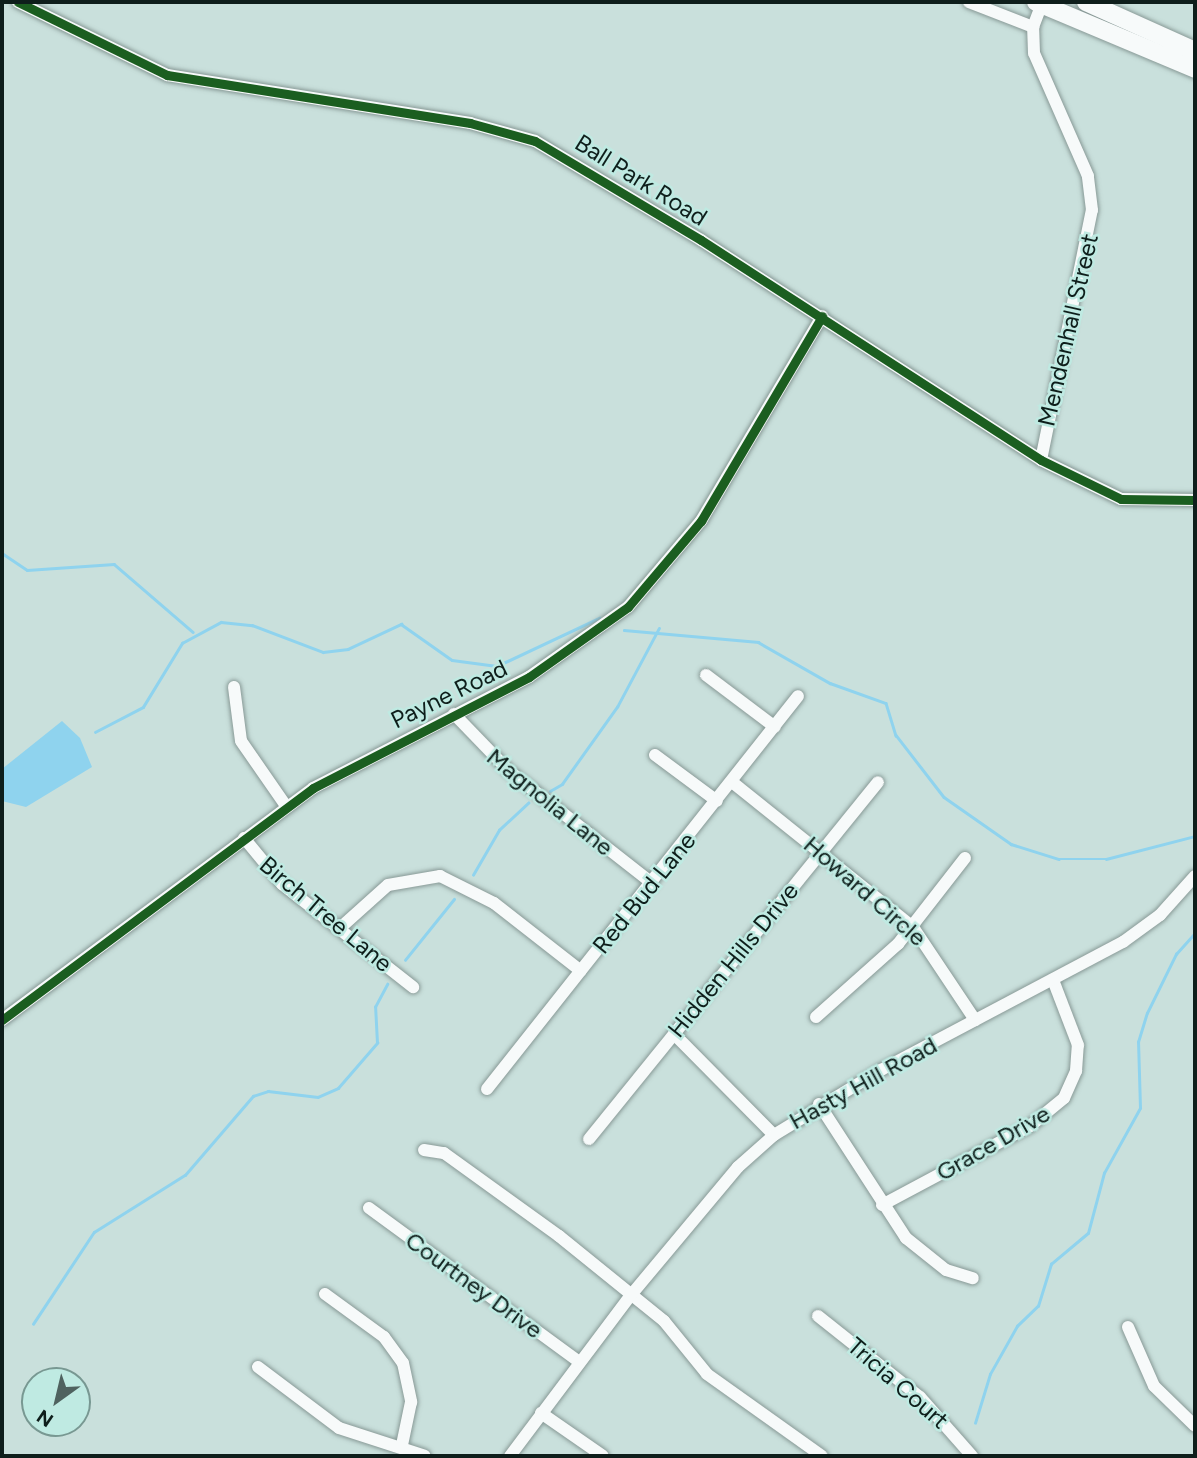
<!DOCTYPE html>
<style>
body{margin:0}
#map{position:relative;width:1197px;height:1458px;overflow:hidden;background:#c9e0dc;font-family:Figtree,sans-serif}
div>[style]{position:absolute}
.water>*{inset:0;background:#8fd3ee}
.stream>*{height:2.5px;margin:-1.25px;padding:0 1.25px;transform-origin:1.25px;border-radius:1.25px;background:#8fd3ee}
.roads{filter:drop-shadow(0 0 2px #889996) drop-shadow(0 0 2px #889996)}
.minor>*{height:12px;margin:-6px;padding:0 6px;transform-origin:6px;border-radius:6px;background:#f7fafa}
.highway>*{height:18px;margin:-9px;padding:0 9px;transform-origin:9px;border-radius:9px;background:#f7fafa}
.cycleway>*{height:9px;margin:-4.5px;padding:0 4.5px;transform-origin:4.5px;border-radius:4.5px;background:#1b5e20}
span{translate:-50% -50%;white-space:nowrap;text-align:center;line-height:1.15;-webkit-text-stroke:5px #bfeae2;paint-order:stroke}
.street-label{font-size:24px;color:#0e1e1b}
.frame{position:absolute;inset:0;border:4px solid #0e1e1b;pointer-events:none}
.north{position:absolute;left:21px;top:1367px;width:70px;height:70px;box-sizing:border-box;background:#bfeae2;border:2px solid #789892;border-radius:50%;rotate:214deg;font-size:19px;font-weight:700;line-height:28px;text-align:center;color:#0e1e1b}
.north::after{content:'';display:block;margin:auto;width:24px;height:32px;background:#4f625f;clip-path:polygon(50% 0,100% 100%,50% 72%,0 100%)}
</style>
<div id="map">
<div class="water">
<i style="clip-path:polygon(62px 721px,80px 738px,92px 767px,26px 807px,2px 801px,2px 769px)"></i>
</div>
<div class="stream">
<i style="left:2px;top:553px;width:30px;rotate:34deg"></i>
<i style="left:27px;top:570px;width:87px;rotate:-3.9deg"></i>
<i style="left:114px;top:564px;width:104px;rotate:40.7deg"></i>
<i style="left:624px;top:630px;width:135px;rotate:5.1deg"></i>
<i style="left:758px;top:642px;width:83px;rotate:29.7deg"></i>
<i style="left:830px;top:683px;width:59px;rotate:19.7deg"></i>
<i style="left:886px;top:703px;width:34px;rotate:73deg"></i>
<i style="left:896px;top:735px;width:78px;rotate:52.3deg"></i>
<i style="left:944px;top:797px;width:82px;rotate:35deg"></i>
<i style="left:1011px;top:844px;width:50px;rotate:17.4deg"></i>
<i style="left:1059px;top:859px;width:47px"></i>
<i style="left:1106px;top:859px;width:92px;rotate:-14.5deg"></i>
<i style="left:95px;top:732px;width:54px;rotate:-27.5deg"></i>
<i style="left:143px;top:707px;width:75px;rotate:-58.6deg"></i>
<i style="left:182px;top:643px;width:44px;rotate:-28.3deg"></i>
<i style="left:221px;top:622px;width:31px;rotate:6deg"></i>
<i style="left:252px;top:625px;width:76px;rotate:20.8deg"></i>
<i style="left:323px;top:652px;width:25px;rotate:-7deg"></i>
<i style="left:348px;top:649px;width:59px;rotate:-25.3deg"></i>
<i style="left:401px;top:624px;width:62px;rotate:35.2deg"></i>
<i style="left:452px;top:660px;width:45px;rotate:7.6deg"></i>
<i style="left:497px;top:666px;width:113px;rotate:-25.2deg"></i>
<i style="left:550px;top:791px;width:14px;rotate:-30deg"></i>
<i style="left:562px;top:784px;width:95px;rotate:-54.5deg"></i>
<i style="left:617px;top:707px;width:89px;rotate:-62deg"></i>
<i style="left:473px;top:875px;width:52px;rotate:-60deg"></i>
<i style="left:499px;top:830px;width:40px;rotate:-43deg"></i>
<i style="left:405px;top:960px;width:78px;rotate:-51.2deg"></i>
<i style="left:33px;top:1324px;width:110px;rotate:-56.5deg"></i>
<i style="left:94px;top:1232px;width:107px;rotate:-32.1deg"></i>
<i style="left:185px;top:1175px;width:104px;rotate:-49.3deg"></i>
<i style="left:253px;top:1096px;width:16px;rotate:-18deg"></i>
<i style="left:268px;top:1091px;width:50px;rotate:6.8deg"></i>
<i style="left:318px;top:1097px;width:22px;rotate:-24deg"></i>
<i style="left:338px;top:1088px;width:60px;rotate:-49.1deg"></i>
<i style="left:377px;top:1043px;width:36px;rotate:-93deg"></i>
<i style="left:375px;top:1007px;width:26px;rotate:-62deg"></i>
<i style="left:975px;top:1423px;width:51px;rotate:-73deg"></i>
<i style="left:990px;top:1374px;width:55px;rotate:-60.6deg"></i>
<i style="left:1017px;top:1326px;width:29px;rotate:-44deg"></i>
<i style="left:1038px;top:1306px;width:44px;rotate:-72.8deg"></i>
<i style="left:1051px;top:1264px;width:48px;rotate:-40deg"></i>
<i style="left:1088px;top:1233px;width:62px;rotate:-75.1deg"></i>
<i style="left:1104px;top:1173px;width:74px;rotate:-61deg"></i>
<i style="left:1140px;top:1108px;width:66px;rotate:-91.7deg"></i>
<i style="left:1138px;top:1042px;width:30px;rotate:-73deg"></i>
<i style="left:1147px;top:1013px;width:66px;rotate:-63.8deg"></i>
<i style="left:1176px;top:954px;width:28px;rotate:-48deg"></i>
</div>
<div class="roads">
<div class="minor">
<i style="left:18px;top:2px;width:166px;rotate:26.1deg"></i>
<i style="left:167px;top:75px;width:307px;rotate:9deg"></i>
<i style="left:470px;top:123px;width:67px;rotate:15.5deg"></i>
<i style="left:535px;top:141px;width:193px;rotate:30.8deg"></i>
<i style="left:701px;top:240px;width:405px;rotate:32.9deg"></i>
<i style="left:1041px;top:460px;width:89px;rotate:26deg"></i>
<i style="left:1121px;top:499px;width:74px;rotate:0.8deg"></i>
<i style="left:969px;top:2px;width:69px;rotate:21.3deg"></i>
<i style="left:1041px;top:460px;width:255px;rotate:-78.5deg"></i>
<i style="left:1092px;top:210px;width:34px;rotate:-97deg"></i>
<i style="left:1088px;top:176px;width:134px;rotate:-113.7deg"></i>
<i style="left:1034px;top:53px;width:26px;rotate:-92deg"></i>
<i style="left:1033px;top:27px;width:25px;rotate:-69deg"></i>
<i style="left:706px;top:675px;width:86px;rotate:37deg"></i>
<i style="left:234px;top:687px;width:54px;rotate:82.6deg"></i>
<i style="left:241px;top:741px;width:79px;rotate:55.3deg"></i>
<i style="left:454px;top:714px;width:79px;rotate:46deg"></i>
<i style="left:509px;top:771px;width:182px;rotate:38.1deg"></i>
<i style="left:655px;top:755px;width:77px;rotate:36.6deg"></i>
<i style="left:732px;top:782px;width:232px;rotate:38.7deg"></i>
<i style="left:913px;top:927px;width:112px;rotate:56.3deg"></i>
<i style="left:244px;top:838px;width:60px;rotate:50.4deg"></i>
<i style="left:282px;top:884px;width:167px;rotate:38.2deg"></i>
<i style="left:340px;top:928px;width:64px;rotate:-41.9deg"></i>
<i style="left:388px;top:885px;width:53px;rotate:-9.8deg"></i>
<i style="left:440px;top:876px;width:60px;rotate:26.6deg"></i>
<i style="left:494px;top:903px;width:110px;rotate:38deg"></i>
<i style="left:816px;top:1017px;width:110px;rotate:-41.7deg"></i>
<i style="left:898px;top:944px;width:109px;rotate:-52.1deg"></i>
<i style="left:2px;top:1020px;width:388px;rotate:-36.7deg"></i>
<i style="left:313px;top:788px;width:243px;rotate:-27.2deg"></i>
<i style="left:529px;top:677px;width:121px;rotate:-35.3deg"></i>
<i style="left:628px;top:607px;width:113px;rotate:-49.7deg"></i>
<i style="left:701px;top:521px;width:238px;rotate:-59.4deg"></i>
<i style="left:674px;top:1034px;width:142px;rotate:45.3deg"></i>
<i style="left:487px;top:1089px;width:501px;rotate:-51.64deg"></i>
<i style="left:819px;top:1104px;width:160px;rotate:57deg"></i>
<i style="left:906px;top:1238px;width:51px;rotate:38.7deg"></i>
<i style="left:946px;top:1270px;width:28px;rotate:17deg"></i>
<i style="left:589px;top:1139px;width:459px;rotate:-51deg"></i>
<i style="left:424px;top:1150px;width:20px;rotate:9deg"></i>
<i style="left:444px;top:1153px;width:142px;rotate:35.8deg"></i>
<i style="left:559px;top:1236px;width:135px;rotate:39deg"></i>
<i style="left:664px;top:1321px;width:68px;rotate:50.9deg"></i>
<i style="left:707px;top:1374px;width:141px;rotate:35.5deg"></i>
<i style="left:882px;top:1205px;width:168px;rotate:-28.1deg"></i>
<i style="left:1030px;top:1126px;width:44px;rotate:-39.5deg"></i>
<i style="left:1064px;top:1098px;width:30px;rotate:-66deg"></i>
<i style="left:1076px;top:1071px;width:26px;rotate:-86deg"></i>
<i style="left:1078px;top:1045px;width:70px;rotate:-111deg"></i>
<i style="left:369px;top:1208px;width:259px;rotate:36.2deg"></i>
<i style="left:325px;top:1294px;width:73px;rotate:36.1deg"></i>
<i style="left:384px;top:1337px;width:32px;rotate:54deg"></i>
<i style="left:403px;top:1363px;width:40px;rotate:78deg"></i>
<i style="left:411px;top:1402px;width:44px;rotate:101.8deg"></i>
<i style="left:818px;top:1316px;width:130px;rotate:38.5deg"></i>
<i style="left:920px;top:1397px;width:79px;rotate:48.6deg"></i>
<i style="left:1128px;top:1327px;width:64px;rotate:66.2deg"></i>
<i style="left:1154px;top:1386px;width:57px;rotate:44.3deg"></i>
<i style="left:258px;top:1367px;width:101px;rotate:37deg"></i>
<i style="left:339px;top:1428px;width:90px;rotate:18deg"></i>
<i style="left:541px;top:1413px;width:75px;rotate:34.7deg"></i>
<i style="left:510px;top:1456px;width:201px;rotate:-53.1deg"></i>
<i style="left:631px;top:1295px;width:167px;rotate:-50.1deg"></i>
<i style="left:738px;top:1167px;width:48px;rotate:-41.6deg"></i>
<i style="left:774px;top:1135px;width:125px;rotate:-31.3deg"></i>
<i style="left:881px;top:1070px;width:274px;rotate:-27.9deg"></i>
<i style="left:1123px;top:942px;width:46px;rotate:-36.1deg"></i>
<i style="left:1160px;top:915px;width:52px;rotate:-48.1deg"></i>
</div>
<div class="highway">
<i style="left:1036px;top:2px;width:173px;rotate:22.8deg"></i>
<i style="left:1086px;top:2px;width:120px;rotate:24.2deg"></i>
</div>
</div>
<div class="cycleway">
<i style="left:18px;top:2px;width:166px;rotate:26.1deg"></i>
<i style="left:167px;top:75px;width:307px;rotate:9deg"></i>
<i style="left:470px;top:123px;width:67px;rotate:15.5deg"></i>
<i style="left:535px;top:141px;width:193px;rotate:30.8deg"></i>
<i style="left:701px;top:240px;width:405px;rotate:32.9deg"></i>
<i style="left:1041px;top:460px;width:89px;rotate:26deg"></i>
<i style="left:1121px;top:499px;width:74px;rotate:0.8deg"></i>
<i style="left:2px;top:1020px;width:388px;rotate:-36.7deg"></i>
<i style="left:313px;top:788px;width:243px;rotate:-27.2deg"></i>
<i style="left:529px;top:677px;width:121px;rotate:-35.3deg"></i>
<i style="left:628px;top:607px;width:113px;rotate:-49.7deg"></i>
<i style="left:701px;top:521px;width:238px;rotate:-59.4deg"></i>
</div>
<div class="street-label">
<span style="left:641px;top:180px;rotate:32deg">Ball Park Road</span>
<span style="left:1068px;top:330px;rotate:-77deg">Mendenhall Street</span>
<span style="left:449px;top:694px;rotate:-26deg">Payne Road</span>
<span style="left:550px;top:802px;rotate:39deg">Magnolia Lane</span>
<span style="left:865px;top:891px;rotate:41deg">Howard Circle</span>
<span style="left:644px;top:893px;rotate:-51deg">Red Bud Lane</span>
<span style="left:326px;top:914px;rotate:40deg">Birch Tree Lane</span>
<span style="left:733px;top:960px;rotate:-51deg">Hidden Hills Drive</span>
<span style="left:863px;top:1083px;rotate:-29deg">Hasty Hill Road</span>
<span style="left:993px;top:1143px;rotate:-30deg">Grace Drive</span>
<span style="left:474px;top:1285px;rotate:36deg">Courtney Drive</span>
<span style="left:898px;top:1383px;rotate:41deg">Tricia Court</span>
</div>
<div class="frame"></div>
<div class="north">N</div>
</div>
